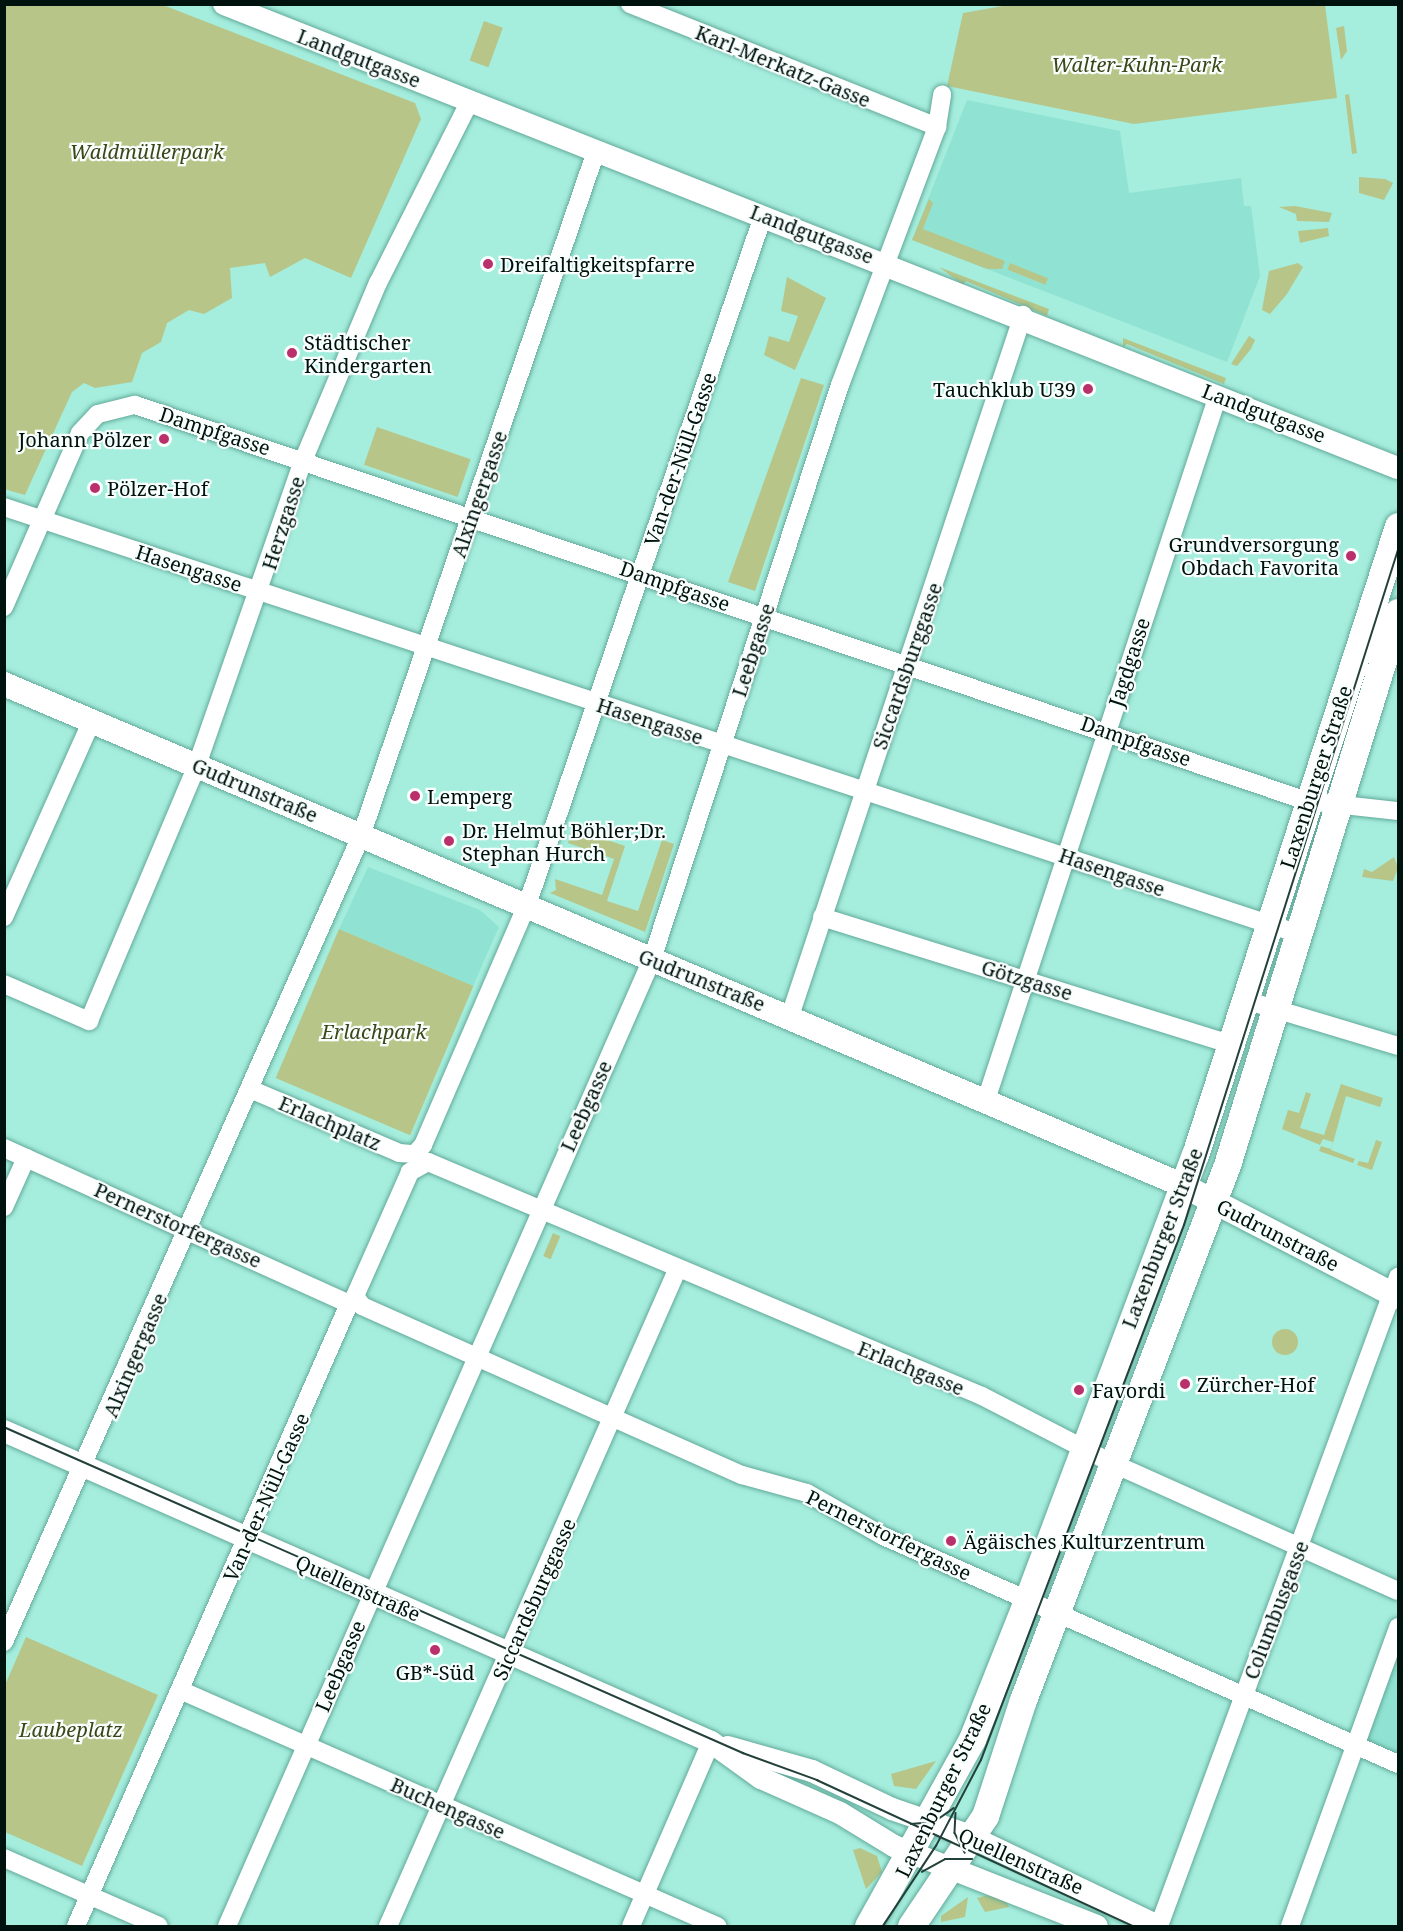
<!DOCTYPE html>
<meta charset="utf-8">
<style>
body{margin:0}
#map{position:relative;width:1403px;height:1931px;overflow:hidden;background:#a5eddd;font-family:"Noto Serif",serif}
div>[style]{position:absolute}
.built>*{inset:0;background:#90e3d2}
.green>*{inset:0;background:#b7c688;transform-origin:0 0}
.round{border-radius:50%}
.roads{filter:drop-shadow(0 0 2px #62a99a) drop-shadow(0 0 2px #62a99a)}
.minor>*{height:18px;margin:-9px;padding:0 9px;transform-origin:9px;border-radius:9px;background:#fff}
.tertiary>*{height:22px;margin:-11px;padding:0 11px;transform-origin:11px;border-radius:11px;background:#fff}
.secondary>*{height:24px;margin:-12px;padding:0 12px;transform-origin:12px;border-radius:12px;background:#fff}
.primary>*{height:27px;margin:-13.5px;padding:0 13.5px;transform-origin:13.5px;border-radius:13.5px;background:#fff}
.tram>*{height:1.5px;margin:-0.75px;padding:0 0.75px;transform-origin:0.75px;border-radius:0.75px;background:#23403a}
.dots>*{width:16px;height:16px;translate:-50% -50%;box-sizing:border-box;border:3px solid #f8fffd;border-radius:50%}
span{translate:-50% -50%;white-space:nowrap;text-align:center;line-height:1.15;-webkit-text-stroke:4.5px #f8fffd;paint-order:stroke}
.street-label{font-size:20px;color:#00120e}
.park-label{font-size:20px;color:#3d4519;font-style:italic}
.poi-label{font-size:20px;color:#00120e}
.left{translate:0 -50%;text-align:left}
.right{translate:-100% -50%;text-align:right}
.frame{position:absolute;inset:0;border:6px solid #00120e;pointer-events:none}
</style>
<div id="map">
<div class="built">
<i style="clip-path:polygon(967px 100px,1120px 131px,1129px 193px,1241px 178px,1244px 206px,1251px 206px,1260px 276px,1227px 362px,912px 240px)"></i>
<i style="clip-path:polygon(368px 867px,480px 910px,499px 927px,473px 986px,339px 929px)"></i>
<i style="clip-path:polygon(1398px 1627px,1398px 1764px,1354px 1744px)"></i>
</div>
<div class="green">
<i style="clip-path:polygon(5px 4px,163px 5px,415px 103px,421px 119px,351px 278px,305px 258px,270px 277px,265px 263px,230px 268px,232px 298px,204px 314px,189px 310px,167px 323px,161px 342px,142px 353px,132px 382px,95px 388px,84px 383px,72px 392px,25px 495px,4px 489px)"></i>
<i style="clip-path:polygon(1014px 4px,1325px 5px,1337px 98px,1134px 124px,947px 86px,963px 13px)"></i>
<i style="left:484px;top:21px;width:20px;height:42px;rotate:20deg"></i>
<i style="clip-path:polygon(1344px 26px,1347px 51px,1341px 60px,1336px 28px)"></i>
<i style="clip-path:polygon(1349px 94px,1357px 153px,1352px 154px,1345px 95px)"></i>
<i style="clip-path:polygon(1359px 177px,1385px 179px,1393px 183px,1384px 200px,1359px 193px)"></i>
<i style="clip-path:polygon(929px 199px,933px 203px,923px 229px,1005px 261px,1002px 269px,987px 269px,912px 240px)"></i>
<i style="clip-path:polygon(1295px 206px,1332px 213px,1329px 222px,1297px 221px,1296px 214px,1279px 207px)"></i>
<i style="clip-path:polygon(1328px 228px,1329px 236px,1300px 243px,1298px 231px)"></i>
<i style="left:1010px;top:263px;width:41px;height:7px;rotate:22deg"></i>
<i style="clip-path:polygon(1298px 263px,1303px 267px,1287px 294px,1270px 314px,1262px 310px,1269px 271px)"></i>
<i style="clip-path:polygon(939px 267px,1049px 309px,1047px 316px,966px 281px,963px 285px)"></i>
<i style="clip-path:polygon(787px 277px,826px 298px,795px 370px,764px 355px,769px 336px,789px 342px,798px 316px,781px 311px)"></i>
<i style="clip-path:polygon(1249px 336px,1255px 340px,1251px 349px,1237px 366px,1231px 364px)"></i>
<i style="clip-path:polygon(1123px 338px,1226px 378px,1224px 384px,1127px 344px,1123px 347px)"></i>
<i style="clip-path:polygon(801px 378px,824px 385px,755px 591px,728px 582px)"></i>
<i style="left:377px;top:427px;width:99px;height:40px;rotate:19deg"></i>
<i style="clip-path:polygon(572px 828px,625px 846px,607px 901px,638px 911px,662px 840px,674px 844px,645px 932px,550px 893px,556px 890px,555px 879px,602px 895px,614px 859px,568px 843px)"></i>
<i style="clip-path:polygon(1394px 857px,1398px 868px,1393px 881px,1362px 877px,1364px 869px,1372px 872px)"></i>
<i style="left:339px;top:929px;width:146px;height:162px;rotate:23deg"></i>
<i style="clip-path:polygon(1341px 1084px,1383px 1098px,1380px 1107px,1346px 1096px,1331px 1150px,1355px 1159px,1353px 1163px,1319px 1151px,1321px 1146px,1331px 1149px,1333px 1142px,1323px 1139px,1320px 1145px,1282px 1129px,1288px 1110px,1299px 1113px,1306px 1092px,1311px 1094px,1300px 1128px,1324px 1135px)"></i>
<i style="clip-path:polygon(1376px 1140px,1382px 1142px,1372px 1170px,1357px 1165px,1359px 1161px,1368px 1163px)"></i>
<i style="left:553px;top:1233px;width:8px;height:25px;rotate:23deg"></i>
<i class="round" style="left:1272px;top:1329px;width:26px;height:26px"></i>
<i style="clip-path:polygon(26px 1637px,158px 1695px,82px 1866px,5px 1832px,5px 1685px)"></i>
<i style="clip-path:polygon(936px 1761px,916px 1789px,894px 1786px,891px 1774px)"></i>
<i style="clip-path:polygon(860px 1848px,877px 1856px,882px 1872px,866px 1889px,853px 1850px)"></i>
<i style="clip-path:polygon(989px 1895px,1006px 1900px,1009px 1907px,985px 1912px,977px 1898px)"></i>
<i style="clip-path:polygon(968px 1897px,965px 1917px,941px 1922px,941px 1916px)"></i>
</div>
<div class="roads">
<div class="minor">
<i style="left:630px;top:4px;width:331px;rotate:21.8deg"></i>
<i style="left:4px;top:507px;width:1360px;rotate:18.25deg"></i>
<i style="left:4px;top:607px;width:190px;rotate:-66.4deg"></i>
<i style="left:80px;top:433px;width:26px;rotate:-47deg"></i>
<i style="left:98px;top:414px;width:38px;rotate:-14deg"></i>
<i style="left:135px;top:405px;width:1237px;rotate:18.67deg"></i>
<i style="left:1307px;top:801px;width:92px;rotate:6.3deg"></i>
<i style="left:4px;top:917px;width:216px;rotate:-65.9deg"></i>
<i style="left:822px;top:917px;width:427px;rotate:17.3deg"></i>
<i style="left:4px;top:984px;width:93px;rotate:23.5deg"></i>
<i style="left:89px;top:1021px;width:278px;rotate:-67.1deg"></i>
<i style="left:197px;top:765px;width:322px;rotate:-70.8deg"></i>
<i style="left:303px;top:461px;width:193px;rotate:-67.2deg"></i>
<i style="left:378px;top:283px;width:204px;rotate:-63.2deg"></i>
<i style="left:1245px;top:1000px;width:160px;rotate:16.7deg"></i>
<i style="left:790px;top:1016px;width:739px;rotate:-71.61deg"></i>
<i style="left:250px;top:1089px;width:162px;rotate:23.2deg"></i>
<i style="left:399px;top:1153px;width:16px;rotate:4deg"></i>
<i style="left:415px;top:1154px;width:12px;rotate:-48deg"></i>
<i style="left:423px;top:1145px;width:262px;rotate:-66.6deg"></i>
<i style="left:527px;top:905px;width:728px;rotate:-71.09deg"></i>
<i style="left:986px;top:1100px;width:742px;rotate:-71.78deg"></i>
<i style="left:4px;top:1148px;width:379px;rotate:24.3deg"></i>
<i style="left:349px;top:1304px;width:679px;rotate:113.7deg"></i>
<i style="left:4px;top:1207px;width:54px;rotate:-65.8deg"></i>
<i style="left:1398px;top:1591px;width:313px;rotate:-155.9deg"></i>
<i style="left:1112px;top:1463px;width:146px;rotate:-152.7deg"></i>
<i style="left:982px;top:1396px;width:601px;rotate:-157.1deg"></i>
<i style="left:428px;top:1162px;width:21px;rotate:151deg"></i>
<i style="left:410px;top:1172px;width:136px;rotate:113.9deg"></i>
<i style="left:355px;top:1296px;width:12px;rotate:55deg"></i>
<i style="left:362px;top:1306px;width:416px;rotate:24deg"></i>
<i style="left:742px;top:1475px;width:67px;rotate:15.5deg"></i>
<i style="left:807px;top:1493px;width:87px;rotate:29.5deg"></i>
<i style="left:883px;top:1536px;width:563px;rotate:23.88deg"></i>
<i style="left:4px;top:1642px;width:882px;rotate:-66.11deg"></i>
<i style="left:361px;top:836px;width:724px;rotate:-71.06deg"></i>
<i style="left:180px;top:1690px;width:587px;rotate:23.72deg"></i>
<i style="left:4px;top:1858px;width:169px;rotate:23.7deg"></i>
<i style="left:227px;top:1926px;width:1056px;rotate:-66.27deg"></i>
<i style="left:652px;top:959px;width:604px;rotate:-71.87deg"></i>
<i style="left:840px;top:385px;width:276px;rotate:-69.4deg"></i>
<i style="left:937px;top:127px;width:33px;rotate:-81deg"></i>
<i style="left:388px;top:1926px;width:717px;rotate:-66.22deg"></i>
<i style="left:631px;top:1926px;width:201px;rotate:-66.5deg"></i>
<i style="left:1159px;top:1926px;width:692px;rotate:-69.78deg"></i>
<i style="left:1290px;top:1926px;width:318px;rotate:-70.1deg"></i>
</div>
<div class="tertiary">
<i style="left:224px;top:4px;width:1262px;rotate:21.57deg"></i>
<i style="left:4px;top:1431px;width:772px;rotate:23.74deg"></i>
<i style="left:711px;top:1742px;width:62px;rotate:35.8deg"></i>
<i style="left:761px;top:1778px;width:86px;rotate:23.9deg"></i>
<i style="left:840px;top:1813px;width:63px;rotate:31.4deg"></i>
<i style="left:894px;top:1846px;width:218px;rotate:21.5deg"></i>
<i style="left:728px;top:1747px;width:87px;rotate:15.9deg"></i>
<i style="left:812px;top:1771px;width:89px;rotate:25.4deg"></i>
<i style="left:892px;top:1809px;width:77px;rotate:18.9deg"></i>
<i style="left:965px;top:1834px;width:214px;rotate:25.5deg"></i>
</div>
<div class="secondary">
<i style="left:4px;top:684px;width:1280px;rotate:23.04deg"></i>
<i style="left:1182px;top:1185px;width:243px;rotate:27.4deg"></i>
</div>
<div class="primary">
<i style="left:868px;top:1926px;width:214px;rotate:-60.9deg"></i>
<i style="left:972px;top:1739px;width:149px;rotate:-68.3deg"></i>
<i style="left:1027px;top:1601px;width:477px;rotate:-69.4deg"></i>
<i style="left:1195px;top:1155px;width:661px;rotate:-72.11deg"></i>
<i style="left:911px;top:1926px;width:133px;rotate:-56.1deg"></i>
<i style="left:985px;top:1816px;width:122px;rotate:-71.9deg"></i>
<i style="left:1023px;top:1700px;width:573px;rotate:-69.13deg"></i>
<i style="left:1227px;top:1165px;width:579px;rotate:-72.82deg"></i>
</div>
</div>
<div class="tram">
<i style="left:4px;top:1427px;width:808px;rotate:23.8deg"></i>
<i style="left:743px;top:1753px;width:79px;rotate:20deg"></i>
<i style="left:817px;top:1780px;width:348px;rotate:24.8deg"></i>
<i style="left:956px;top:1813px;width:20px;rotate:93deg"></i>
<i style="left:955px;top:1833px;width:22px;rotate:63deg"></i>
<i style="left:911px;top:1824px;width:23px;rotate:-5deg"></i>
<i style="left:934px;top:1822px;width:24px;rotate:-35deg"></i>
<i style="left:922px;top:1872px;width:26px;rotate:-29deg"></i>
<i style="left:945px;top:1859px;width:27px"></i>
<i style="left:883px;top:1926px;width:96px;rotate:-56.5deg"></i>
<i style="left:936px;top:1846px;width:97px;rotate:-62.4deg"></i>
<i style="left:981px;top:1760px;width:572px;rotate:-69.22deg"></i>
<i style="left:1184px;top:1225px;width:708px;rotate:-72.41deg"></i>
</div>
<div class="dots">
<i style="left:488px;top:264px;background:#ba306b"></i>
<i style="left:292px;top:353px;background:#ba306b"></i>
<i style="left:1088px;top:389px;background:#ba306b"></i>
<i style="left:164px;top:439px;background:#ba306b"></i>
<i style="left:95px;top:488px;background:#ba306b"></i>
<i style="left:1351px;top:556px;background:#ba306b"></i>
<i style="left:415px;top:796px;background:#ba306b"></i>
<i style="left:449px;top:841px;background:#ba306b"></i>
<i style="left:1185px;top:1384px;background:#ba306b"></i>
<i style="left:1079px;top:1390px;background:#ba306b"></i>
<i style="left:951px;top:1541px;background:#ba306b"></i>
<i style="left:435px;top:1650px;background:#ba306b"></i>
</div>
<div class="street-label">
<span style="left:359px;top:58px;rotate:21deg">Landgutgasse</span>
<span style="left:783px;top:66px;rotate:22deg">Karl-Merkatz-Gasse</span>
<span style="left:812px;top:234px;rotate:21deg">Landgutgasse</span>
<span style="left:1264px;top:413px;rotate:21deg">Landgutgasse</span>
<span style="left:215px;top:431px;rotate:18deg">Dampfgasse</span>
<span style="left:680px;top:459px;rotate:-71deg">Van-der-Nüll-Gasse</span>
<span style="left:479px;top:494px;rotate:-71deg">Alxingergasse</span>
<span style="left:283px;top:523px;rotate:-72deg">Herzgasse</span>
<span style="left:189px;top:568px;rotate:18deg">Hasengasse</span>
<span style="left:675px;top:586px;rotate:19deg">Dampfgasse</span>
<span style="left:753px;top:650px;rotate:-72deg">Leebgasse</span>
<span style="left:1129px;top:662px;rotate:-72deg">Jagdgasse</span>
<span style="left:907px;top:666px;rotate:-71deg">Siccardsburggasse</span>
<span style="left:650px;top:721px;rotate:18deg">Hasengasse</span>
<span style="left:1136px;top:741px;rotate:19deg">Dampfgasse</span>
<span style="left:1316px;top:777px;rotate:-72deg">Laxenburger Straße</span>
<span style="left:255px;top:790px;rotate:23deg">Gudrunstraße</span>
<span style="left:1112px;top:872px;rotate:19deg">Hasengasse</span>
<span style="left:702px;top:980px;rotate:22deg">Gudrunstraße</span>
<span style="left:1027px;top:980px;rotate:17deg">Götzgasse</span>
<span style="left:586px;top:1106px;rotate:-66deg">Leebgasse</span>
<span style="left:330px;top:1123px;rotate:23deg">Erlachplatz</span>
<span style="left:178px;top:1225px;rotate:24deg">Pernerstorfergasse</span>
<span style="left:1278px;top:1235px;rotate:27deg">Gudrunstraße</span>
<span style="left:1162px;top:1238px;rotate:-69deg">Laxenburger Straße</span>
<span style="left:135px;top:1355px;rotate:-67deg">Alxingergasse</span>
<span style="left:911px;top:1368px;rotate:22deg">Erlachgasse</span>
<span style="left:266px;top:1497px;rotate:-66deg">Van-der-Nüll-Gasse</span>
<span style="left:889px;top:1535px;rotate:26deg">Pernerstorfergasse</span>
<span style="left:358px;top:1588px;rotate:24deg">Quellenstraße</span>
<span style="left:534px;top:1599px;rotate:-66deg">Siccardsburggasse</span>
<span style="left:1276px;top:1610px;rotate:-69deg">Columbusgasse</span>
<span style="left:340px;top:1666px;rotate:-67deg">Leebgasse</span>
<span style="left:943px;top:1790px;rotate:-64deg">Laxenburger Straße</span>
<span style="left:448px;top:1808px;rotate:24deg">Buchengasse</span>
<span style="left:1021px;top:1861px;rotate:24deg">Quellenstraße</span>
</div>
<div class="park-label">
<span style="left:1137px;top:64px">Walter-Kuhn-Park</span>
<span style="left:147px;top:151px">Waldmüllerpark</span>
<span style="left:374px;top:1031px">Erlachpark</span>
<span style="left:71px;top:1729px">Laubeplatz</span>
</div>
<div class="poi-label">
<span class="left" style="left:500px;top:264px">Dreifaltigkeitspfarre</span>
<span class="left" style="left:304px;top:354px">Städtischer<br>Kindergarten</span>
<span class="right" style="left:1076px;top:389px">Tauchklub U39</span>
<span class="right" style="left:152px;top:439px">Johann Pölzer</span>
<span class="left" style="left:107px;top:488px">Pölzer-Hof</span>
<span class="right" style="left:1339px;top:556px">Grundversorgung<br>Obdach Favorita</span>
<span class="left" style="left:427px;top:796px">Lemperg</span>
<span class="left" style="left:462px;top:842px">Dr. Helmut Böhler;Dr.<br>Stephan Hurch</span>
<span class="left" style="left:1197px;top:1384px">Zürcher-Hof</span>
<span class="left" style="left:1092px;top:1390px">Favordi</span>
<span class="left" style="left:963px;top:1541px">Ägäisches Kulturzentrum</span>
<span style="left:435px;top:1672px">GB*-Süd</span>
</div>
<div class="frame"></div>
</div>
